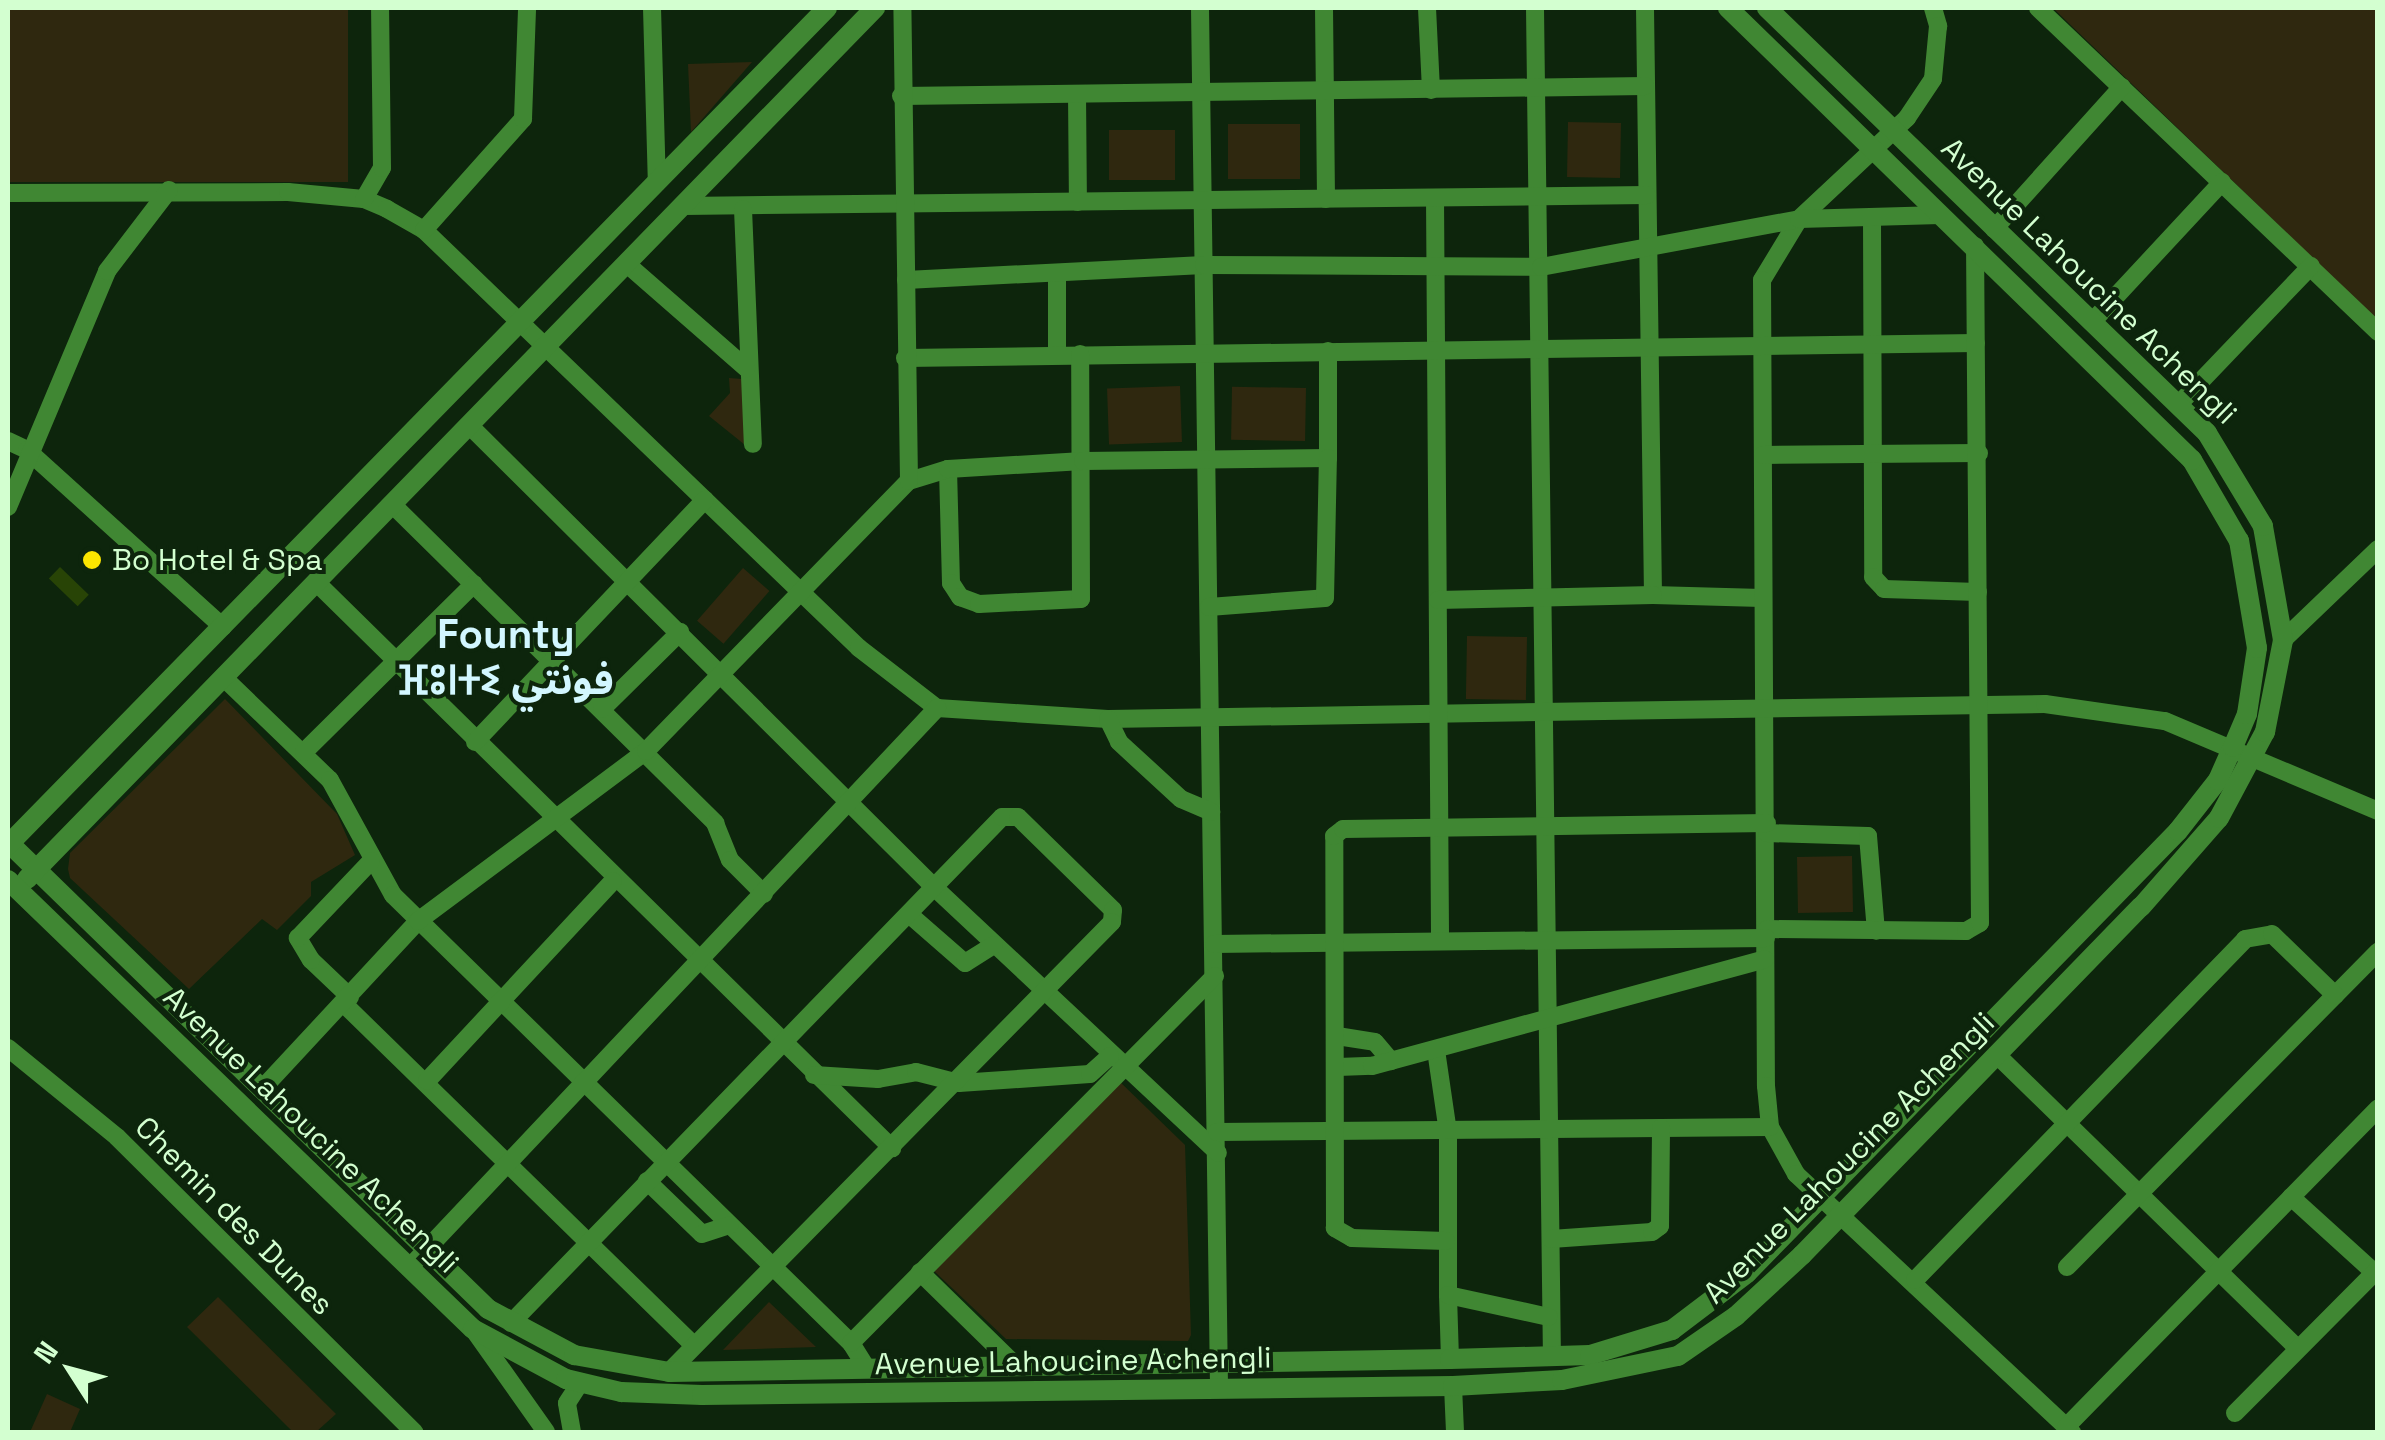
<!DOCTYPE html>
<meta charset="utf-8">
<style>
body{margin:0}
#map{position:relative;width:2385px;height:1440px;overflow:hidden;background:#0d250c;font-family:"Space Grotesk","Noto Sans Arabic","Noto Sans Tifinagh",sans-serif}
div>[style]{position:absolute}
.green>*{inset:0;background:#2f280f;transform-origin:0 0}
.water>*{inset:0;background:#284406;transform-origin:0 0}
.minor>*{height:18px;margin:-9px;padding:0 9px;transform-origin:9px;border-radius:9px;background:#408733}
.tertiary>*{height:20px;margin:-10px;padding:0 10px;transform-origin:10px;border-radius:10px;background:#408733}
.dots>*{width:28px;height:28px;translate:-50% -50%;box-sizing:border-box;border:5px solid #0d250c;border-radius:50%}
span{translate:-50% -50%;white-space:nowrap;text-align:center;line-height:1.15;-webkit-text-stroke:8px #0d250c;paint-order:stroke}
.street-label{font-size:30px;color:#d3ffd0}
.poi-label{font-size:30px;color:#d3ffd0}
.left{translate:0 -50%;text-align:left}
.district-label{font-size:40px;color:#d2f7ff;font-weight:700}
.frame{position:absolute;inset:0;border:10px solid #d3ffd0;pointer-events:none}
.north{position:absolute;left:20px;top:1320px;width:100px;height:100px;-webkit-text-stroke:8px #0d250c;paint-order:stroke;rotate:306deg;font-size:28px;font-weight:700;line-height:40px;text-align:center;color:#d3ffd0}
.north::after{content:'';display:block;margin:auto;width:35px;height:45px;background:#d3ffd0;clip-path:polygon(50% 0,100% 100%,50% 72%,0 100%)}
</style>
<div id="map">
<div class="green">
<i style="left:8px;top:8px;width:340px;height:174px"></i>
<i style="clip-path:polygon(2053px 8px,2377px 8px,2377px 321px,2377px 320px)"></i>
<i style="clip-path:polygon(752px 62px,691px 132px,688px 64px)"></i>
<i style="left:1568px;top:122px;width:53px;height:55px;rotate:1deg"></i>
<i style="left:1300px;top:124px;width:55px;height:72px;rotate:90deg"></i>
<i style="left:1175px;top:130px;width:50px;height:66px;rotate:90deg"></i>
<i style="clip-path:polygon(729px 378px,742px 379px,750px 449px,709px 416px,730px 393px)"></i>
<i style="left:1180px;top:386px;width:56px;height:73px;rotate:88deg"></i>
<i style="left:1306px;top:388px;width:53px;height:74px;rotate:91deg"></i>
<i style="left:743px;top:568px;width:35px;height:70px;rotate:41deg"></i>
<i style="left:1467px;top:636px;width:60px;height:63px;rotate:1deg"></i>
<i style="clip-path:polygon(225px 699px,337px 814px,355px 855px,311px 882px,311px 896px,277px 930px,262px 919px,189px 989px,70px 878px,68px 869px,70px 853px)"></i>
<i style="left:1852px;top:856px;width:56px;height:55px;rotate:89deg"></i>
<i style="clip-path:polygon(1117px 1079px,1185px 1145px,1191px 1335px,1188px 1341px,1006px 1339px,933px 1270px)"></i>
<i style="clip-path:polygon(218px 1297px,336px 1414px,316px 1432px,293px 1432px,187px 1327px)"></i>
<i style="clip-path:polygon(769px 1302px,816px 1347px,723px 1350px)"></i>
<i style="clip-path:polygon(47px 1394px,80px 1409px,70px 1432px,30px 1432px)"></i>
</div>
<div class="water">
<i style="left:60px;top:567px;width:40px;height:16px;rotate:44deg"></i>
</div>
<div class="minor">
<i style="left:652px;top:8px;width:175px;rotate:88.4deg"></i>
<i style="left:1200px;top:8px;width:1377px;rotate:89.21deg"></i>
<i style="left:1324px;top:8px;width:191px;rotate:89.4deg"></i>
<i style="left:1427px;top:8px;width:82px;rotate:87.2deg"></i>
<i style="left:1535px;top:8px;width:1348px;rotate:89.28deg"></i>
<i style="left:1645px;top:8px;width:587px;rotate:89.22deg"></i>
<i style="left:1653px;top:595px;width:109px;rotate:1.6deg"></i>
<i style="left:1933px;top:8px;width:19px;rotate:74deg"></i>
<i style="left:1938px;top:26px;width:53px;rotate:95.4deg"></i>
<i style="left:1933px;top:79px;width:47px;rotate:123.7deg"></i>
<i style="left:1907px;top:118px;width:148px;rotate:136.9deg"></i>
<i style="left:1799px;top:219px;width:71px;rotate:121.2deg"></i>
<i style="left:1762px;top:280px;width:806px;rotate:89.72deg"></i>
<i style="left:1766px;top:1086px;width:41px;rotate:84.4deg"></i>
<i style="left:1770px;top:1127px;width:54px;rotate:61deg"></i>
<i style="left:1796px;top:1174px;width:378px;rotate:43.1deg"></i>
<i style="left:2038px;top:8px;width:470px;rotate:43.6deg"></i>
<i style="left:1077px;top:94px;width:108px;rotate:89.5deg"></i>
<i style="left:901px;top:96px;width:744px;rotate:-0.77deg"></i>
<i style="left:8px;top:193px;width:280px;rotate:-0.2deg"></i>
<i style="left:288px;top:192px;width:76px;rotate:5.3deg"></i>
<i style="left:364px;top:199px;width:25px;rotate:23deg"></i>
<i style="left:387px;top:209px;width:43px;rotate:29.6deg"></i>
<i style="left:424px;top:230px;width:603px;rotate:43.86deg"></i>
<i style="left:859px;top:648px;width:98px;rotate:37.6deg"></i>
<i style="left:937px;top:708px;width:171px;rotate:3.7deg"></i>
<i style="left:1108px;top:719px;width:937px;rotate:-0.92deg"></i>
<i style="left:2045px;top:704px;width:121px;rotate:8.1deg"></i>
<i style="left:2165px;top:721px;width:231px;rotate:22.9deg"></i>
<i style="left:1435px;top:198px;width:742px;rotate:89.61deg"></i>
<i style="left:364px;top:199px;width:36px;rotate:-60deg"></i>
<i style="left:382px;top:168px;width:160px;rotate:-90.7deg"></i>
<i style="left:684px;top:206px;width:963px;rotate:-0.65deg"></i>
<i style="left:743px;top:209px;width:235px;rotate:87.6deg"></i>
<i style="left:1872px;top:220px;width:357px;rotate:89.8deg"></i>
<i style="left:1873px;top:577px;width:16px;rotate:47deg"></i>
<i style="left:1884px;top:589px;width:94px;rotate:1.8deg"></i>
<i style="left:1994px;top:229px;width:191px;rotate:-48deg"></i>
<i style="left:424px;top:230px;width:149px;rotate:-48.3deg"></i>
<i style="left:523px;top:119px;width:111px;rotate:-87.9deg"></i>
<i style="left:628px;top:265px;width:157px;rotate:41.1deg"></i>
<i style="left:1057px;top:273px;width:82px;rotate:90deg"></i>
<i style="left:906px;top:280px;width:298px;rotate:-2.9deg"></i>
<i style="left:1204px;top:265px;width:337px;rotate:0.3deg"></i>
<i style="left:1541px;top:267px;width:262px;rotate:-10.5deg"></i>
<i style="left:1799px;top:219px;width:141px;rotate:-1.6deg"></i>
<i style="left:2092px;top:322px;width:191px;rotate:-47.1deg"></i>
<i style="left:905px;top:358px;width:1071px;rotate:-0.8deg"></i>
<i style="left:2179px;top:404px;width:191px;rotate:-46.3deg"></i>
<i style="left:470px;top:426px;width:657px;rotate:44.81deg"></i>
<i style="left:936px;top:889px;width:386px;rotate:43.1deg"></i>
<i style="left:8px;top:441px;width:21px;rotate:25deg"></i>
<i style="left:27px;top:450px;width:264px;rotate:42.1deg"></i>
<i style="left:1763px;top:455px;width:216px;rotate:-0.5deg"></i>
<i style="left:948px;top:469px;width:114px;rotate:88.5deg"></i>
<i style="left:951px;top:583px;width:17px;rotate:57deg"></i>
<i style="left:960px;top:597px;width:20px;rotate:20deg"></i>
<i style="left:979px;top:604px;width:102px;rotate:-2.8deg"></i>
<i style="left:1081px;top:599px;width:245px;rotate:-90.2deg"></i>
<i style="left:909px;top:481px;width:41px;rotate:-17.1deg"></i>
<i style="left:948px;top:469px;width:135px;rotate:-3.4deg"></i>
<i style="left:1083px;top:461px;width:245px;rotate:-0.7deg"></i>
<i style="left:1328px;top:458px;width:107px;rotate:-90deg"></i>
<i style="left:393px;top:505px;width:453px;rotate:44.6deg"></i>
<i style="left:715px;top:823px;width:40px;rotate:68deg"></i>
<i style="left:730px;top:860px;width:48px;rotate:45deg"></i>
<i style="left:8px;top:507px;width:256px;rotate:-67.2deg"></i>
<i style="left:107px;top:271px;width:102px;rotate:-52.6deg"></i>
<i style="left:316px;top:582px;width:808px;rotate:44.5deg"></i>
<i style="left:1438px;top:600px;width:215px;rotate:-1.3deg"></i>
<i style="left:1209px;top:607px;width:116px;rotate:-4.4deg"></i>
<i style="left:1325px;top:598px;width:140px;rotate:-88.8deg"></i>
<i style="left:2283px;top:640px;width:132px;rotate:-43.8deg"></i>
<i style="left:224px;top:678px;width:147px;rotate:43.9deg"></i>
<i style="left:330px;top:780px;width:131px;rotate:61.3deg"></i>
<i style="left:393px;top:895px;width:641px;rotate:44.37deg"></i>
<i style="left:851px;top:1343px;width:28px;rotate:58deg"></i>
<i style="left:602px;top:709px;width:110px;rotate:-44.6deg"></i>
<i style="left:1108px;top:719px;width:25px;rotate:64deg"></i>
<i style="left:1119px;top:742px;width:84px;rotate:42.6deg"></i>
<i style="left:1181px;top:799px;width:33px;rotate:23deg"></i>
<i style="left:475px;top:742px;width:334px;rotate:-46.5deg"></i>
<i style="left:304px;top:752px;width:239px;rotate:-44.7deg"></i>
<i style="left:1767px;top:833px;width:101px;rotate:1.7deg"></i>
<i style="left:1868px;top:836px;width:95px;rotate:85.2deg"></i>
<i style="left:910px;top:915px;width:73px;rotate:41.1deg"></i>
<i style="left:965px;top:963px;width:34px;rotate:-32deg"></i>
<i style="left:1767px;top:929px;width:199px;rotate:0.6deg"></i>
<i style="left:1966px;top:931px;width:16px;rotate:-30deg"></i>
<i style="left:1980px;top:923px;width:677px;rotate:-90.42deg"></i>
<i style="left:1214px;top:944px;width:552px;rotate:-0.62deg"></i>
<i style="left:350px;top:997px;width:54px;rotate:-136.5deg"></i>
<i style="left:311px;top:960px;width:26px;rotate:-121deg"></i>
<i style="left:298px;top:938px;width:106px;rotate:-46.5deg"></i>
<i style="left:344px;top:1004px;width:489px;rotate:44.3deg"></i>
<i style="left:1337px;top:1036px;width:38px;rotate:9deg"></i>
<i style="left:1375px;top:1042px;width:25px;rotate:50deg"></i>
<i style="left:8px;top:1048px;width:141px;rotate:39.2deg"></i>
<i style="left:117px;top:1137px;width:419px;rotate:44.8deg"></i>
<i style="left:1436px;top:1050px;width:83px;rotate:81.7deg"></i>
<i style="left:1448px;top:1132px;width:163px;rotate:90deg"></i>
<i style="left:1997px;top:1055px;width:419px;rotate:44.3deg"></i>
<i style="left:1338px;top:1067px;width:34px;rotate:-2deg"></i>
<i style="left:1372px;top:1066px;width:407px;rotate:-15.2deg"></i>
<i style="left:814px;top:1075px;width:64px;rotate:3.6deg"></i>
<i style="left:878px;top:1079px;width:39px;rotate:-10deg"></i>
<i style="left:916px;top:1072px;width:44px;rotate:14.3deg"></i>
<i style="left:959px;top:1083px;width:131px;rotate:-3.9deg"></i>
<i style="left:1090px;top:1074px;width:27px;rotate:-42deg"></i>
<i style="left:427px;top:1081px;width:273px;rotate:-47.1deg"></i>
<i style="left:262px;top:1089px;width:229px;rotate:-47.1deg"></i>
<i style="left:418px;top:921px;width:284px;rotate:-36.7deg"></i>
<i style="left:646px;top:751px;width:377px;rotate:-45.8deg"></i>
<i style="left:909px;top:481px;width:473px;rotate:-90.8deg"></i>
<i style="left:1217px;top:1132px;width:553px;rotate:-0.52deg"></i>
<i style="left:647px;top:1181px;width:76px;rotate:43.9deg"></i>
<i style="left:702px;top:1234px;width:29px;rotate:-18deg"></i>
<i style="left:2291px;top:1197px;width:118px;rotate:42.2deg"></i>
<i style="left:1551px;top:1239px;width:101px;rotate:-4deg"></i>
<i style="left:1652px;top:1232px;width:10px;rotate:-37deg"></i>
<i style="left:1660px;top:1226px;width:98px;rotate:-89.4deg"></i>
<i style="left:1446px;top:1241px;width:94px;rotate:-178.2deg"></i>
<i style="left:1352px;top:1238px;width:20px;rotate:-150deg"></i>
<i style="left:1335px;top:1228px;width:392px;rotate:-90.1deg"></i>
<i style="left:1334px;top:836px;width:11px;rotate:-38deg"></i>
<i style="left:1343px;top:829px;width:424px;rotate:-0.8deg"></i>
<i style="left:2067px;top:1267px;width:443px;rotate:-45.4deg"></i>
<i style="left:409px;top:1268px;width:770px;rotate:-46.68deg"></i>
<i style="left:920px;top:1272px;width:132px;rotate:44.4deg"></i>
<i style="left:1915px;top:1280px;width:475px;rotate:-45.9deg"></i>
<i style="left:2245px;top:939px;width:27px;rotate:-10deg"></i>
<i style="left:2272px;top:934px;width:88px;rotate:44.1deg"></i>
<i style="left:511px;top:1323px;width:705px;rotate:-45.86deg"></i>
<i style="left:1002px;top:817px;width:16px"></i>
<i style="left:1018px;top:817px;width:133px;rotate:44.4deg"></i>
<i style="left:1113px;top:910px;width:12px;rotate:95deg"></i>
<i style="left:1112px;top:922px;width:631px;rotate:134.55deg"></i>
<i style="left:476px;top:1333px;width:121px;rotate:54.7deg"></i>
<i style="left:851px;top:1343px;width:517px;rotate:-45.24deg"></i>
<i style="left:1450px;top:1359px;width:64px;rotate:-91.8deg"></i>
<i style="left:1448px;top:1295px;width:103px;rotate:12.3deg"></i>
<i style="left:1453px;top:1386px;width:46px;rotate:87.5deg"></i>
<i style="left:2235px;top:1413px;width:203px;rotate:-45.2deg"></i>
<i style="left:2066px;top:1427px;width:446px;rotate:-45.6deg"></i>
<i style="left:572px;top:1432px;width:29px;rotate:-100deg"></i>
<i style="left:567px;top:1403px;width:24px;rotate:-57deg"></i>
</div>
<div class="tertiary">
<i style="left:8px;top:842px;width:670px;rotate:44.21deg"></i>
<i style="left:488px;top:1309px;width:98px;rotate:28.1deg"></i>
<i style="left:574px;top:1355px;width:97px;rotate:10.1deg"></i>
<i style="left:669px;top:1372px;width:781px;rotate:-0.95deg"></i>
<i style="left:1450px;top:1359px;width:140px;rotate:-1.6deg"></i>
<i style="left:1590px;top:1355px;width:86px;rotate:-17deg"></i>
<i style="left:1672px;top:1330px;width:94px;rotate:-37.2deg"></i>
<i style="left:1747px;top:1273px;width:617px;rotate:-45.72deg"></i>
<i style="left:2178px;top:831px;width:65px;rotate:-51.9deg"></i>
<i style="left:2218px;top:780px;width:36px;rotate:-66deg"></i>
<i style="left:2233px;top:747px;width:36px;rotate:-67deg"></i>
<i style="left:2247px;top:714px;width:67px;rotate:-81.4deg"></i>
<i style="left:2257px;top:648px;width:109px;rotate:-99.5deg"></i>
<i style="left:2239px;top:541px;width:94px;rotate:-120.1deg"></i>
<i style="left:2192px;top:460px;width:648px;rotate:-135.75deg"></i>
<i style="left:8px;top:845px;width:1171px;rotate:-45.62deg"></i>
<i style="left:27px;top:879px;width:1216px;rotate:-45.77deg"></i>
<i style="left:8px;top:880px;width:646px;rotate:44deg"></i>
<i style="left:473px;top:1329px;width:106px;rotate:28.3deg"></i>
<i style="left:566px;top:1379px;width:57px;rotate:13.3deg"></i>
<i style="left:621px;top:1392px;width:81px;rotate:2.1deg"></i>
<i style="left:702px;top:1395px;width:751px;rotate:-0.69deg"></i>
<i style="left:1453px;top:1386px;width:109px;rotate:-3.2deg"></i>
<i style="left:1562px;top:1380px;width:118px;rotate:-11.7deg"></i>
<i style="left:1678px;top:1356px;width:70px;rotate:-34.6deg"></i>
<i style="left:1736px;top:1316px;width:90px;rotate:-42.7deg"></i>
<i style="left:1802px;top:1255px;width:486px;rotate:-45.8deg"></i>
<i style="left:2141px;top:907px;width:118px;rotate:-48.8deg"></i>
<i style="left:2219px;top:818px;width:98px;rotate:-61.9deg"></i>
<i style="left:2265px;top:732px;width:94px;rotate:-78.9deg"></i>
<i style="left:2283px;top:640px;width:116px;rotate:-100deg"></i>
<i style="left:2263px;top:526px;width:109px;rotate:-121.1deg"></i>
<i style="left:2207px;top:433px;width:612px;rotate:-135.99deg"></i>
</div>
<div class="dots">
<i style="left:92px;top:560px;background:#fbe500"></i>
</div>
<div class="street-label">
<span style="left:2089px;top:281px;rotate:44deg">Avenue Lahoucine Achengli</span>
<span style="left:311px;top:1130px;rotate:44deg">Avenue Lahoucine Achengli</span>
<span style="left:1849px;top:1158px;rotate:-45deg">Avenue Lahoucine Achengli</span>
<span style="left:234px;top:1216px;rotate:45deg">Chemin des Dunes</span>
<span style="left:1073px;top:1361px;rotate:-1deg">Avenue Lahoucine Achengli</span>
</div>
<div class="poi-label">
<span class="left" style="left:112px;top:560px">Bo Hotel &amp; Spa</span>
</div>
<div class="district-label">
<span style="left:506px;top:658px">Founty<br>ⴼⵓⵏⵜⵉ فونتي</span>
</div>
<div class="frame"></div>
<div class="north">N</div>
</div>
